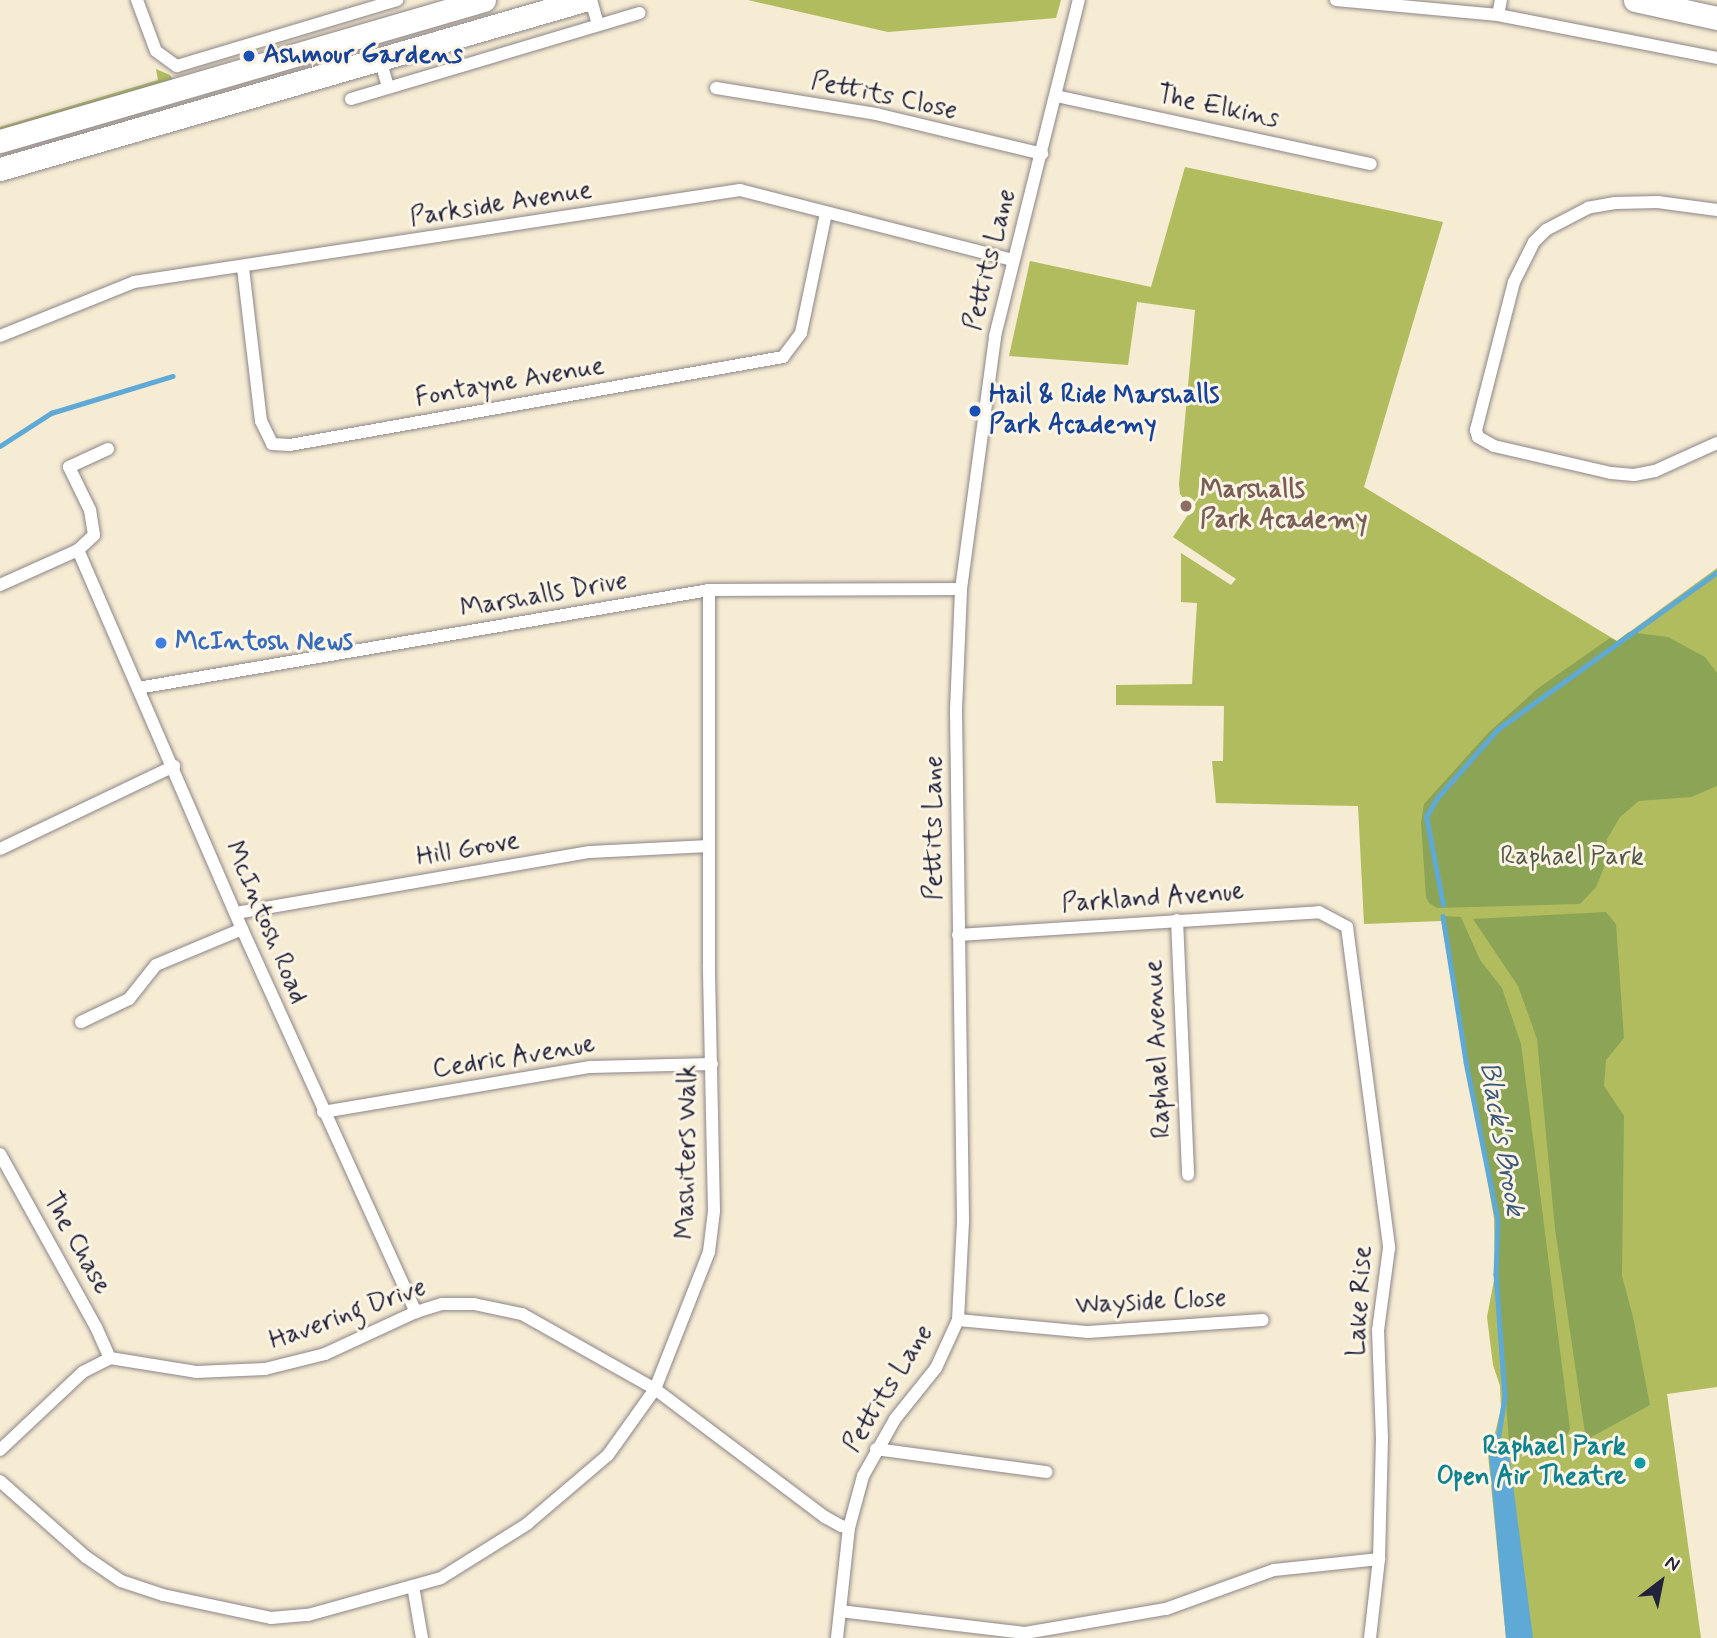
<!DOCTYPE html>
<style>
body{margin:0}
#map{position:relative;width:1717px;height:1638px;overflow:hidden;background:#f6ebd3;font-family:Mynerve,sans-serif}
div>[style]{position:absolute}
.green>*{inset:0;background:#b0bc5e}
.forest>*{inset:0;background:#8ca455}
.water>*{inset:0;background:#5fa9d7}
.stream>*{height:4.5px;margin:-2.25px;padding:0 2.25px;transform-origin:2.25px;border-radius:2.25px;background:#5fa9d7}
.roads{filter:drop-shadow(0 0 2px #8c8687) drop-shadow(0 0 2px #8c8687)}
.street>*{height:12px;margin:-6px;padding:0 6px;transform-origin:6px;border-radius:6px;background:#fff}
.highway>*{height:23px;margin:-11.5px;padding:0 11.5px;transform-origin:11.5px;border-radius:11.5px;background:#fff}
.dots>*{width:19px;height:19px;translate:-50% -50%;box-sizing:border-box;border:4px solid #fcf5e5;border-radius:50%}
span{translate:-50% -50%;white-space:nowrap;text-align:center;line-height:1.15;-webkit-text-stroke:6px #fcf5e5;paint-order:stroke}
.transit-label{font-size:26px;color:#164399;font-weight:700}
.left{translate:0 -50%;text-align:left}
.street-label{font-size:26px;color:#22223b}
.education-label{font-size:26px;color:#785e54;font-weight:700}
.shop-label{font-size:26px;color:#366cbe;font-weight:700}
.park-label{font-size:26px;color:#545847}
.culture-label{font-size:26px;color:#0d838f;font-weight:700}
.right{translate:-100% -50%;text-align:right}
.water-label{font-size:28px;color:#3a5879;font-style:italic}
.north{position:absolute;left:1626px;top:1547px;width:70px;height:70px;-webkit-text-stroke:5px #fcf5e5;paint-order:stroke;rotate:32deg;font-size:19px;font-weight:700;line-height:28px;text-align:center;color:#22223b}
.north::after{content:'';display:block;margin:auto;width:24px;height:32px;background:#22223b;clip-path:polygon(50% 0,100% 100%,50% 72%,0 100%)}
</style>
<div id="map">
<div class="green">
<i style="clip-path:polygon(748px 0,1061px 0,1056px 18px,888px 32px)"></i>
<i style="clip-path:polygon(156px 69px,170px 75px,173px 80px,0 132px,0 127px,158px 80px)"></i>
<i style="clip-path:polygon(1185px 167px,1443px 222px,1364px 487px,1617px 641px,1717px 568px,1717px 1387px,1667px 1394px,1701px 1638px,1506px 1638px,1486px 1434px,1495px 1433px,1501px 1408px,1500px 1386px,1493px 1365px,1487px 1317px,1495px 1275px,1494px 1218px,1441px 921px,1364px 924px,1358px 806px,1216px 803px,1212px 761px,1223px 761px,1224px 706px,1116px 705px,1116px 685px,1192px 684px,1197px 603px,1181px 602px,1181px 553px,1231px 585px,1236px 579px,1173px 537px,1218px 470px,1190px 507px,1180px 494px,1179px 484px,1195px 310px,1137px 302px,1128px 365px,1009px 356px,1030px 261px,1151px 287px)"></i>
</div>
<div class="forest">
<i style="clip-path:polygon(1629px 632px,1668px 637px,1705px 657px,1717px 673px,1717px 786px,1691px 797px,1639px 801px,1620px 817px,1607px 839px,1605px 865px,1596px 887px,1580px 904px,1437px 908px,1429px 903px,1426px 897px,1421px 823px,1424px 804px,1488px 733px,1537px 689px,1610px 638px,1617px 641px)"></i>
<i style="clip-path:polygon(1606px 912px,1616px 924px,1624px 1038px,1606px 1060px,1604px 1086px,1624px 1116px,1622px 1276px,1633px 1317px,1650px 1405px,1586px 1440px,1555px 1229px,1537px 1039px,1518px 986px,1473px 919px)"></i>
<i style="clip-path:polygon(1443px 916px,1461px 917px,1480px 960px,1502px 988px,1521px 1044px,1570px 1429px,1566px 1437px,1556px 1442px,1519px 1444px,1509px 1441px,1496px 1274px,1498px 1220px,1466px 1062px)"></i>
</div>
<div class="water">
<i style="clip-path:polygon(1509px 1454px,1533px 1638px,1506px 1638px,1489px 1455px)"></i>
</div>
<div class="stream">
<i style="left:0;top:446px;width:61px;rotate:-32.9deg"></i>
<i style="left:51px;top:413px;width:127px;rotate:-16.9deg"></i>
<i style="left:1443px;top:905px;width:90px;rotate:-100.9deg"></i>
<i style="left:1426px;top:817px;width:22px;rotate:-60deg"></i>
<i style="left:1437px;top:798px;width:92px;rotate:-48.5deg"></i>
<i style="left:1498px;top:729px;width:269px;rotate:-35.6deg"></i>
<i style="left:1443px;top:916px;width:148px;rotate:81deg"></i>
<i style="left:1466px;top:1062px;width:161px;rotate:78.6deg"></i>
<i style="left:1498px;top:1220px;width:54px;rotate:92.1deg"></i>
<i style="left:1496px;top:1274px;width:123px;rotate:85.8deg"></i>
<i style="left:1505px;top:1397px;width:58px;rotate:99deg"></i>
</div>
<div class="roads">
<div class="street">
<i style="left:137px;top:0;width:54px;rotate:69.6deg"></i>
<i style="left:156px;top:51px;width:26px;rotate:36deg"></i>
<i style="left:177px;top:66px;width:230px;rotate:-16.7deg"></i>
<i style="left:591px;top:0;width:25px;rotate:74deg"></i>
<i style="left:1336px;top:0;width:163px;rotate:5.3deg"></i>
<i style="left:1498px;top:15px;width:223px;rotate:11.1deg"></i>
<i style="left:1498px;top:15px;width:15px;rotate:-79deg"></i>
<i style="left:380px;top:59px;width:29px;rotate:74deg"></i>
<i style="left:716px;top:88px;width:162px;rotate:9.2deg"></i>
<i style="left:876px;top:114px;width:171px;rotate:13.5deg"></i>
<i style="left:1056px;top:96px;width:322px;rotate:12.2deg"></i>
<i style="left:351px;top:99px;width:301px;rotate:-16.6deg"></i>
<i style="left:1717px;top:210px;width:60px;rotate:-172.3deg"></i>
<i style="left:1658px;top:202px;width:43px;rotate:178.7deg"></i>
<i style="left:1615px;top:203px;width:27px;rotate:170deg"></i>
<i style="left:1588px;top:208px;width:47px;rotate:152.4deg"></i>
<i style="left:1546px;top:230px;width:17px;rotate:135deg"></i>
<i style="left:1534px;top:242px;width:45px;rotate:116.6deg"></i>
<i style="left:1514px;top:282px;width:153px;rotate:104.4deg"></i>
<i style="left:1476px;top:430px;width:7px;rotate:74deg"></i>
<i style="left:1478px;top:437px;width:18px;rotate:29deg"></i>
<i style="left:1494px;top:446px;width:120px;rotate:13deg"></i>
<i style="left:1611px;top:473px;width:23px;rotate:5deg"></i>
<i style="left:1634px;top:475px;width:21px;rotate:-11deg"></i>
<i style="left:1655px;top:471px;width:68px;rotate:-24.3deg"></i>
<i style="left:243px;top:268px;width:154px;rotate:83.3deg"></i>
<i style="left:261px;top:421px;width:25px;rotate:64deg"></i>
<i style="left:272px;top:444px;width:18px;rotate:3deg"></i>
<i style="left:290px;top:445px;width:501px;rotate:-10.12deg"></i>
<i style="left:783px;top:357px;width:30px;rotate:-53deg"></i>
<i style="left:801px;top:333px;width:123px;rotate:-78.2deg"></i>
<i style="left:0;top:336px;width:144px;rotate:-21.9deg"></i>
<i style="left:134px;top:282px;width:613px;rotate:-8.63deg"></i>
<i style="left:740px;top:190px;width:282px;rotate:14.4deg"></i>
<i style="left:78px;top:550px;width:413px;rotate:66.6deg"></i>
<i style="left:242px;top:929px;width:421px;rotate:65.6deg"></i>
<i style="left:0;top:585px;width:85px;rotate:-24.2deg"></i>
<i style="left:78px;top:550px;width:22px;rotate:-43deg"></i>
<i style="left:94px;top:535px;width:25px;rotate:-99deg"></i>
<i style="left:90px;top:510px;width:48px;rotate:-116deg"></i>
<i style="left:69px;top:467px;width:43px;rotate:-24.8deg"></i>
<i style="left:138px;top:688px;width:579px;rotate:-9.74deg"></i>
<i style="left:709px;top:590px;width:252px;rotate:-0.2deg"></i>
<i style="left:0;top:849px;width:193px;rotate:-25.5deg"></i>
<i style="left:236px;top:913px;width:359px;rotate:-9.8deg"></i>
<i style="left:590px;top:852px;width:119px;rotate:-2.9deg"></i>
<i style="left:1177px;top:920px;width:255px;rotate:87.5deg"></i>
<i style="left:958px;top:935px;width:362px;rotate:-3.6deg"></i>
<i style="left:1319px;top:912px;width:32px;rotate:28deg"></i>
<i style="left:1347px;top:927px;width:324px;rotate:82.5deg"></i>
<i style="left:1389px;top:1248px;width:83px;rotate:97.6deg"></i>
<i style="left:1378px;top:1330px;width:107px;rotate:87.9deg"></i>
<i style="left:1382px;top:1437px;width:122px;rotate:91.4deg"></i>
<i style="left:1379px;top:1559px;width:80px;rotate:96.5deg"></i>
<i style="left:81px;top:1022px;width:53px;rotate:-25.6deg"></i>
<i style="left:129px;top:999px;width:43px;rotate:-51.5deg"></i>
<i style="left:156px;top:965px;width:93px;rotate:-22.7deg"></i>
<i style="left:323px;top:1112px;width:271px;rotate:-9.6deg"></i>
<i style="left:590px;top:1067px;width:122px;rotate:-1.4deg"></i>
<i style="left:0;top:1154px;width:198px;rotate:61deg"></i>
<i style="left:96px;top:1327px;width:34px;rotate:66deg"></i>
<i style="left:958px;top:1320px;width:131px;rotate:5.3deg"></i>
<i style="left:1088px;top:1332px;width:175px;rotate:-3.9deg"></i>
<i style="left:876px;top:1449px;width:172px;rotate:7.7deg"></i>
<i style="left:0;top:1450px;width:114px;rotate:-43.2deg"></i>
<i style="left:83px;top:1372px;width:30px;rotate:-27deg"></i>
<i style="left:110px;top:1358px;width:87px;rotate:9.2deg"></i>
<i style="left:196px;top:1372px;width:69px;rotate:-2.5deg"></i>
<i style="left:265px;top:1369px;width:62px;rotate:-14deg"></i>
<i style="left:325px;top:1354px;width:100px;rotate:-24.8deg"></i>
<i style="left:416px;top:1312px;width:27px;rotate:-17deg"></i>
<i style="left:442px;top:1304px;width:32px"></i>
<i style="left:474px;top:1304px;width:49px;rotate:11.8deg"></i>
<i style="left:522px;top:1314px;width:153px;rotate:29.4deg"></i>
<i style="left:655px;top:1389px;width:213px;rotate:37deg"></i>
<i style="left:825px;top:1517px;width:18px;rotate:29deg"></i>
<i style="left:841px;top:1526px;width:8px;rotate:14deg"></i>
<i style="left:0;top:1481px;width:115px;rotate:41.5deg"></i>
<i style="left:86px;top:1557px;width:42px;rotate:34.4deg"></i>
<i style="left:121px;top:1581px;width:44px;rotate:18.4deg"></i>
<i style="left:163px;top:1595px;width:110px;rotate:12deg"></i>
<i style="left:271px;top:1618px;width:37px;rotate:-5deg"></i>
<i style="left:308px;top:1615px;width:138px;rotate:-15.5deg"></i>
<i style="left:441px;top:1578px;width:102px;rotate:-32.1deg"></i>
<i style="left:527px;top:1524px;width:106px;rotate:-40.4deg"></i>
<i style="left:608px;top:1455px;width:81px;rotate:-54.5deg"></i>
<i style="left:655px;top:1389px;width:147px;rotate:-68.5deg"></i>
<i style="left:709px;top:1252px;width:41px;rotate:-83deg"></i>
<i style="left:714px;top:1211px;width:246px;rotate:-91.2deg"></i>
<i style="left:709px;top:965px;width:375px;rotate:-90deg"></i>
<i style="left:413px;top:1586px;width:53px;rotate:80.2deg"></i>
<i style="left:840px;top:1611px;width:186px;rotate:6.8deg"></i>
<i style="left:1025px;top:1633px;width:143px;rotate:-9.7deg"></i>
<i style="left:1166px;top:1609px;width:115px;rotate:-19.9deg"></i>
<i style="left:1274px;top:1570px;width:106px;rotate:-6deg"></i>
<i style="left:837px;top:1638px;width:111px;rotate:-83.8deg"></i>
<i style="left:849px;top:1528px;width:54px;rotate:-74.9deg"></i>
<i style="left:863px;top:1476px;width:65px;rotate:-60.7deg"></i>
<i style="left:895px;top:1419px;width:65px;rotate:-51.2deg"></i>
<i style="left:936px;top:1368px;width:53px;rotate:-65.4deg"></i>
<i style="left:958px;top:1320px;width:100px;rotate:-87.1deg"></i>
<i style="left:963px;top:1220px;width:510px;rotate:-90.79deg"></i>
<i style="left:956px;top:710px;width:121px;rotate:-87.6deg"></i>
<i style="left:961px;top:589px;width:255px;rotate:-82.3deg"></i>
<i style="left:995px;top:336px;width:346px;rotate:-76deg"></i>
</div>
<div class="highway">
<i style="left:1635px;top:0;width:84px;rotate:12.4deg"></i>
<i style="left:0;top:141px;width:504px;rotate:-16.24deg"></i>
<i style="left:0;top:169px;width:608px;rotate:-16.14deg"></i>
</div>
</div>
<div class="dots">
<i style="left:249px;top:56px;background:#1a4fb4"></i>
<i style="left:975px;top:411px;background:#1a4fb4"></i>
<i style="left:1186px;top:506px;background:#8d6e63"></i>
<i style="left:161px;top:643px;background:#3f7fe0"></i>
<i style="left:1640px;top:1463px;background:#0f9aa8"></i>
</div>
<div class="transit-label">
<span class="left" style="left:263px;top:56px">Ashmour Gardens</span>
<span class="left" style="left:989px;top:411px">Hail &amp; Ride Marshalls<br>Park Academy</span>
</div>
<div class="street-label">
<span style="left:884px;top:97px;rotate:12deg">Pettits Close</span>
<span style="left:1218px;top:108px;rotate:12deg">The Elkins</span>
<span style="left:501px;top:205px;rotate:-9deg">Parkside Avenue</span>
<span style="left:991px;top:260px;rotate:-76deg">Pettits Lane</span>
<span style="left:510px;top:383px;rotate:-10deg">Fontayne Avenue</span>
<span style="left:544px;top:596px;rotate:-10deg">Marshalls Drive</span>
<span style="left:935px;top:828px;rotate:-90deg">Pettits Lane</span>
<span style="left:468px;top:850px;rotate:-10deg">Hill Grove</span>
<span style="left:1153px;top:899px;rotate:-4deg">Parkland Avenue</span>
<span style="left:265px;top:923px;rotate:67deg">McIntosh Road</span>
<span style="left:1159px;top:1049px;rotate:-93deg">Raphael Avenue</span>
<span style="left:514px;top:1058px;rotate:-9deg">Cedric Avenue</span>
<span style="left:688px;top:1152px;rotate:-89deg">Mashiters Walk</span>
<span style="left:76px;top:1244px;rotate:61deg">The Chase</span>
<span style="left:1361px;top:1301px;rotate:-87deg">Lake Rise</span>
<span style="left:1151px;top:1303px;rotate:-3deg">Wayside Close</span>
<span style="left:348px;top:1315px;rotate:-20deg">Havering Drive</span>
<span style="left:889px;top:1389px;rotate:-58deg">Pettits Lane</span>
</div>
<div class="education-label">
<span class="left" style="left:1200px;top:506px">Marshalls<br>Park Academy</span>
</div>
<div class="shop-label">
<span class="left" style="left:175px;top:643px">McIntosh News</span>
</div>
<div class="park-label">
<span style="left:1572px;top:858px">Raphael Park</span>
</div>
<div class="culture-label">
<span class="right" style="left:1626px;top:1463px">Raphael Park<br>Open Air Theatre</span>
</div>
<div class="water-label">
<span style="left:1501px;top:1139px;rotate:80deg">Black's Brook</span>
</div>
<div class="north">N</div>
</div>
